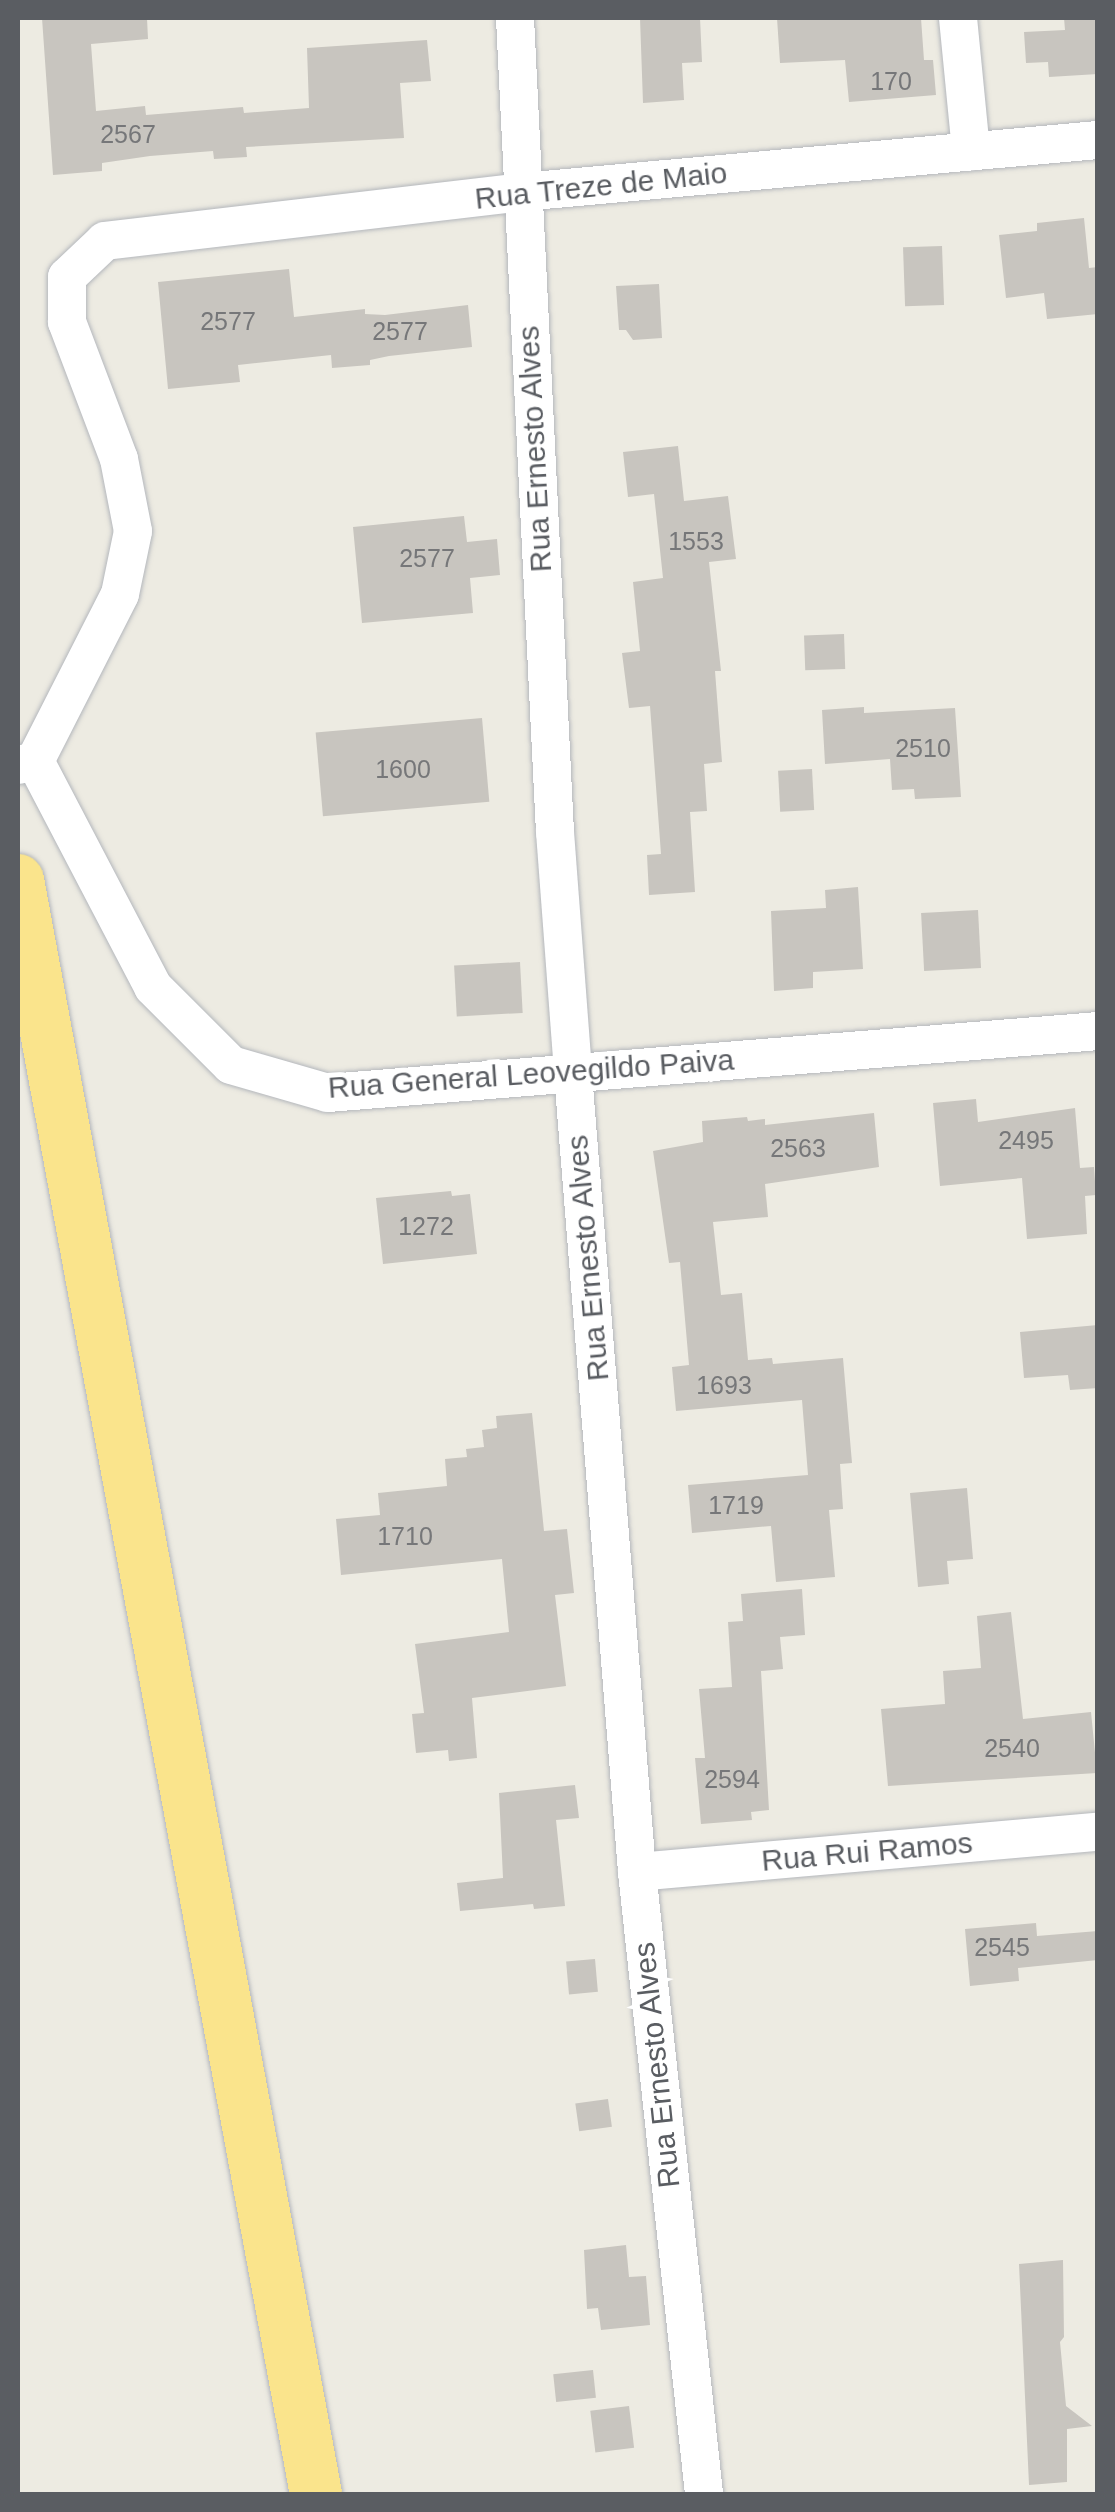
<!DOCTYPE html>
<style>
body{margin:0}
#map{position:relative;width:1115px;height:2512px;overflow:hidden;background:#edebe2;font-family:Arial,sans-serif}
div>[style]{position:absolute}
.building>*{inset:0;background:#c8c5bf;transform-origin:0 0}
.roads{filter:drop-shadow(0 0 2px #b4b7bc) drop-shadow(0 0 2px #b4b7bc)}
.minor>*{height:38px;margin:-19px;padding:0 19px;transform-origin:19px;border-radius:19px;background:#fff}
.highway>*{height:52px;margin:-26px;padding:0 26px;transform-origin:26px;border-radius:26px;background:#fae48c}
span{translate:-50% -50%;white-space:nowrap;text-align:center;line-height:1.15;-webkit-text-stroke:10px #fff;paint-order:stroke}
.number-label{font-size:25px;color:#767779}
.number-label span{-webkit-text-stroke-width:0}
.street-label{font-size:30px;color:#5a5d62}
.frame{position:absolute;inset:0;border:20px solid #5a5d62;pointer-events:none}
</style>
<div id="map">
<div class="building">
<i style="clip-path:polygon(42px 18px,147px 18px,148px 39px,91px 44px,96px 111px,145px 106px,146px 115px,243px 107px,244px 113px,309px 108px,307px 48px,427px 40px,431px 81px,400px 83px,404px 138px,246px 147px,247px 157px,214px 159px,213px 151px,150px 156px,102px 163px,102px 171px,53px 175px)"></i>
<i style="clip-path:polygon(640px 18px,700px 18px,702px 62px,682px 63px,684px 100px,643px 103px)"></i>
<i style="clip-path:polygon(777px 18px,921px 18px,924px 60px,933px 60px,936px 95px,849px 102px,845px 60px,780px 63px)"></i>
<i style="clip-path:polygon(1064px 18px,1098px 18px,1098px 74px,1049px 77px,1048px 62px,1026px 63px,1024px 32px,1065px 30px)"></i>
<i style="clip-path:polygon(1084px 218px,1089px 268px,1098px 267px,1098px 314px,1047px 319px,1044px 293px,1006px 298px,999px 235px,1037px 231px,1037px 223px)"></i>
<i style="left:942px;top:246px;width:59px;height:39px;rotate:88deg"></i>
<i style="clip-path:polygon(289px 269px,294px 317px,365px 309px,365px 314px,385px 315px,468px 305px,472px 347px,389px 356px,370px 360px,370px 365px,332px 368px,331px 355px,238px 365px,240px 382px,168px 389px,158px 282px)"></i>
<i style="clip-path:polygon(659px 284px,662px 338px,633px 340px,626px 330px,619px 330px,616px 286px)"></i>
<i style="clip-path:polygon(678px 446px,684px 501px,728px 496px,736px 559px,709px 562px,721px 671px,715px 671px,722px 762px,704px 764px,707px 811px,690px 812px,695px 892px,649px 895px,647px 855px,661px 854px,650px 706px,629px 708px,622px 653px,640px 651px,633px 582px,663px 578px,654px 494px,628px 497px,623px 452px)"></i>
<i style="clip-path:polygon(464px 516px,467px 542px,497px 539px,500px 575px,470px 578px,473px 613px,362px 623px,353px 527px)"></i>
<i style="left:844px;top:634px;width:35px;height:40px;rotate:88deg"></i>
<i style="clip-path:polygon(864px 707px,864px 713px,955px 708px,961px 797px,915px 799px,914px 789px,892px 790px,890px 759px,825px 764px,822px 710px)"></i>
<i style="left:482px;top:718px;width:84px;height:167px;rotate:85deg"></i>
<i style="left:812px;top:769px;width:41px;height:34px;rotate:87deg"></i>
<i style="clip-path:polygon(858px 887px,863px 969px,813px 972px,813px 988px,774px 991px,771px 911px,826px 908px,825px 890px)"></i>
<i style="left:978px;top:910px;width:58px;height:57px;rotate:87deg"></i>
<i style="left:520px;top:962px;width:51px;height:66px;rotate:87deg"></i>
<i style="clip-path:polygon(976px 1099px,978px 1122px,1075px 1108px,1080px 1168px,1094px 1167px,1096px 1195px,1085px 1196px,1087px 1234px,1027px 1239px,1022px 1178px,940px 1186px,933px 1103px)"></i>
<i style="clip-path:polygon(874px 1113px,879px 1167px,765px 1184px,768px 1217px,713px 1222px,721px 1295px,742px 1293px,748px 1360px,772px 1358px,773px 1364px,843px 1358px,852px 1463px,840px 1464px,843px 1509px,829px 1510px,835px 1577px,776px 1582px,771px 1526px,692px 1533px,688px 1485px,808px 1475px,802px 1400px,676px 1411px,672px 1367px,689px 1365px,680px 1262px,669px 1263px,653px 1151px,703px 1142px,702px 1121px,747px 1117px,748px 1121px,765px 1119px,765px 1125px)"></i>
<i style="clip-path:polygon(451px 1191px,452px 1196px,470px 1194px,477px 1254px,383px 1264px,376px 1198px)"></i>
<i style="clip-path:polygon(1098px 1325px,1098px 1388px,1070px 1390px,1068px 1375px,1024px 1378px,1020px 1332px)"></i>
<i style="clip-path:polygon(532px 1413px,544px 1531px,567px 1529px,574px 1593px,555px 1595px,566px 1686px,472px 1698px,477px 1758px,449px 1761px,448px 1750px,416px 1753px,412px 1714px,424px 1713px,415px 1644px,509px 1632px,502px 1559px,341px 1575px,336px 1519px,380px 1515px,378px 1493px,447px 1486px,445px 1459px,467px 1457px,466px 1449px,484px 1447px,482px 1430px,497px 1428px,496px 1416px)"></i>
<i style="clip-path:polygon(967px 1488px,973px 1559px,947px 1561px,949px 1584px,918px 1587px,910px 1493px)"></i>
<i style="clip-path:polygon(802px 1589px,805px 1635px,780px 1637px,783px 1669px,761px 1671px,769px 1810px,751px 1812px,752px 1820px,701px 1824px,695px 1758px,705px 1758px,699px 1689px,732px 1687px,728px 1622px,743px 1621px,741px 1594px)"></i>
<i style="clip-path:polygon(1011px 1612px,1023px 1719px,1091px 1712px,1097px 1773px,888px 1786px,881px 1709px,945px 1704px,943px 1671px,981px 1668px,977px 1616px)"></i>
<i style="clip-path:polygon(575px 1785px,579px 1818px,556px 1820px,565px 1906px,534px 1909px,533px 1904px,460px 1911px,457px 1883px,503px 1878px,499px 1793px)"></i>
<i style="clip-path:polygon(1036px 1923px,1037px 1936px,1098px 1931px,1098px 1960px,1018px 1968px,1019px 1981px,970px 1986px,965px 1929px)"></i>
<i style="left:595px;top:1959px;width:33px;height:29px;rotate:85deg"></i>
<i style="left:608px;top:2099px;width:28px;height:33px;rotate:82deg"></i>
<i style="clip-path:polygon(626px 2245px,629px 2277px,646px 2276px,650px 2325px,601px 2330px,598px 2308px,587px 2309px,584px 2250px)"></i>
<i style="clip-path:polygon(1063px 2260px,1064px 2337px,1060px 2342px,1066px 2406px,1092px 2426px,1067px 2429px,1067px 2482px,1029px 2485px,1019px 2264px)"></i>
<i style="left:593px;top:2370px;width:28px;height:40px;rotate:84deg"></i>
<i style="left:629px;top:2406px;width:42px;height:39px;rotate:83deg"></i>
</div>
<div class="roads">
<div class="minor">
<i style="left:515px;top:18px;width:815px;rotate:87.19deg"></i>
<i style="left:555px;top:832px;width:243px;rotate:85.7deg"></i>
<i style="left:573px;top:1074px;width:801px;rotate:85.41deg"></i>
<i style="left:637px;top:1872px;width:626px;rotate:83.85deg"></i>
<i style="left:958px;top:18px;width:134px;rotate:84.4deg"></i>
<i style="left:35px;top:761px;width:187px;rotate:-63deg"></i>
<i style="left:120px;top:594px;width:64px;rotate:-78.3deg"></i>
<i style="left:133px;top:531px;width:73px;rotate:-101deg"></i>
<i style="left:119px;top:459px;width:147px;rotate:-110.8deg"></i>
<i style="left:67px;top:322px;width:45px;rotate:-90deg"></i>
<i style="left:67px;top:277px;width:52px;rotate:-43.5deg"></i>
<i style="left:105px;top:241px;width:420px;rotate:-6.7deg"></i>
<i style="left:522px;top:192px;width:578px;rotate:-5.16deg"></i>
<i style="left:18px;top:765px;width:17px;rotate:-13deg"></i>
<i style="left:35px;top:761px;width:255px;rotate:62.4deg"></i>
<i style="left:153px;top:987px;width:110px;rotate:45deg"></i>
<i style="left:231px;top:1065px;width:101px;rotate:16.1deg"></i>
<i style="left:328px;top:1093px;width:772px;rotate:-4.6deg"></i>
<i style="left:637px;top:1872px;width:463px;rotate:-5deg"></i>
</div>
<div class="highway">
<i style="left:18px;top:880px;width:1641px;rotate:79.54deg"></i>
</div>
</div>
<div class="number-label">
<span style="left:891px;top:81px">170</span>
<span style="left:128px;top:134px">2567</span>
<span style="left:228px;top:321px">2577</span>
<span style="left:400px;top:331px">2577</span>
<span style="left:696px;top:541px">1553</span>
<span style="left:427px;top:558px">2577</span>
<span style="left:923px;top:748px">2510</span>
<span style="left:403px;top:769px">1600</span>
<span style="left:1026px;top:1140px">2495</span>
<span style="left:798px;top:1148px">2563</span>
<span style="left:426px;top:1226px">1272</span>
<span style="left:724px;top:1385px">1693</span>
<span style="left:736px;top:1505px">1719</span>
<span style="left:405px;top:1536px">1710</span>
<span style="left:1012px;top:1748px">2540</span>
<span style="left:732px;top:1779px">2594</span>
<span style="left:1002px;top:1947px">2545</span>
</div>
<div class="street-label">
<span style="left:601px;top:186px;rotate:-6deg">Rua Treze de Maio</span>
<span style="left:535px;top:449px;rotate:-93deg">Rua Ernesto Alves</span>
<span style="left:531px;top:1074px;rotate:-4deg">Rua General Leovegildo Paiva</span>
<span style="left:588px;top:1258px;rotate:-95deg">Rua Ernesto Alves</span>
<span style="left:867px;top:1852px;rotate:-5deg">Rua Rui Ramos</span>
<span style="left:657px;top:2065px;rotate:-96deg">Rua Ernesto Alves</span>
</div>
<div class="frame"></div>
</div>
